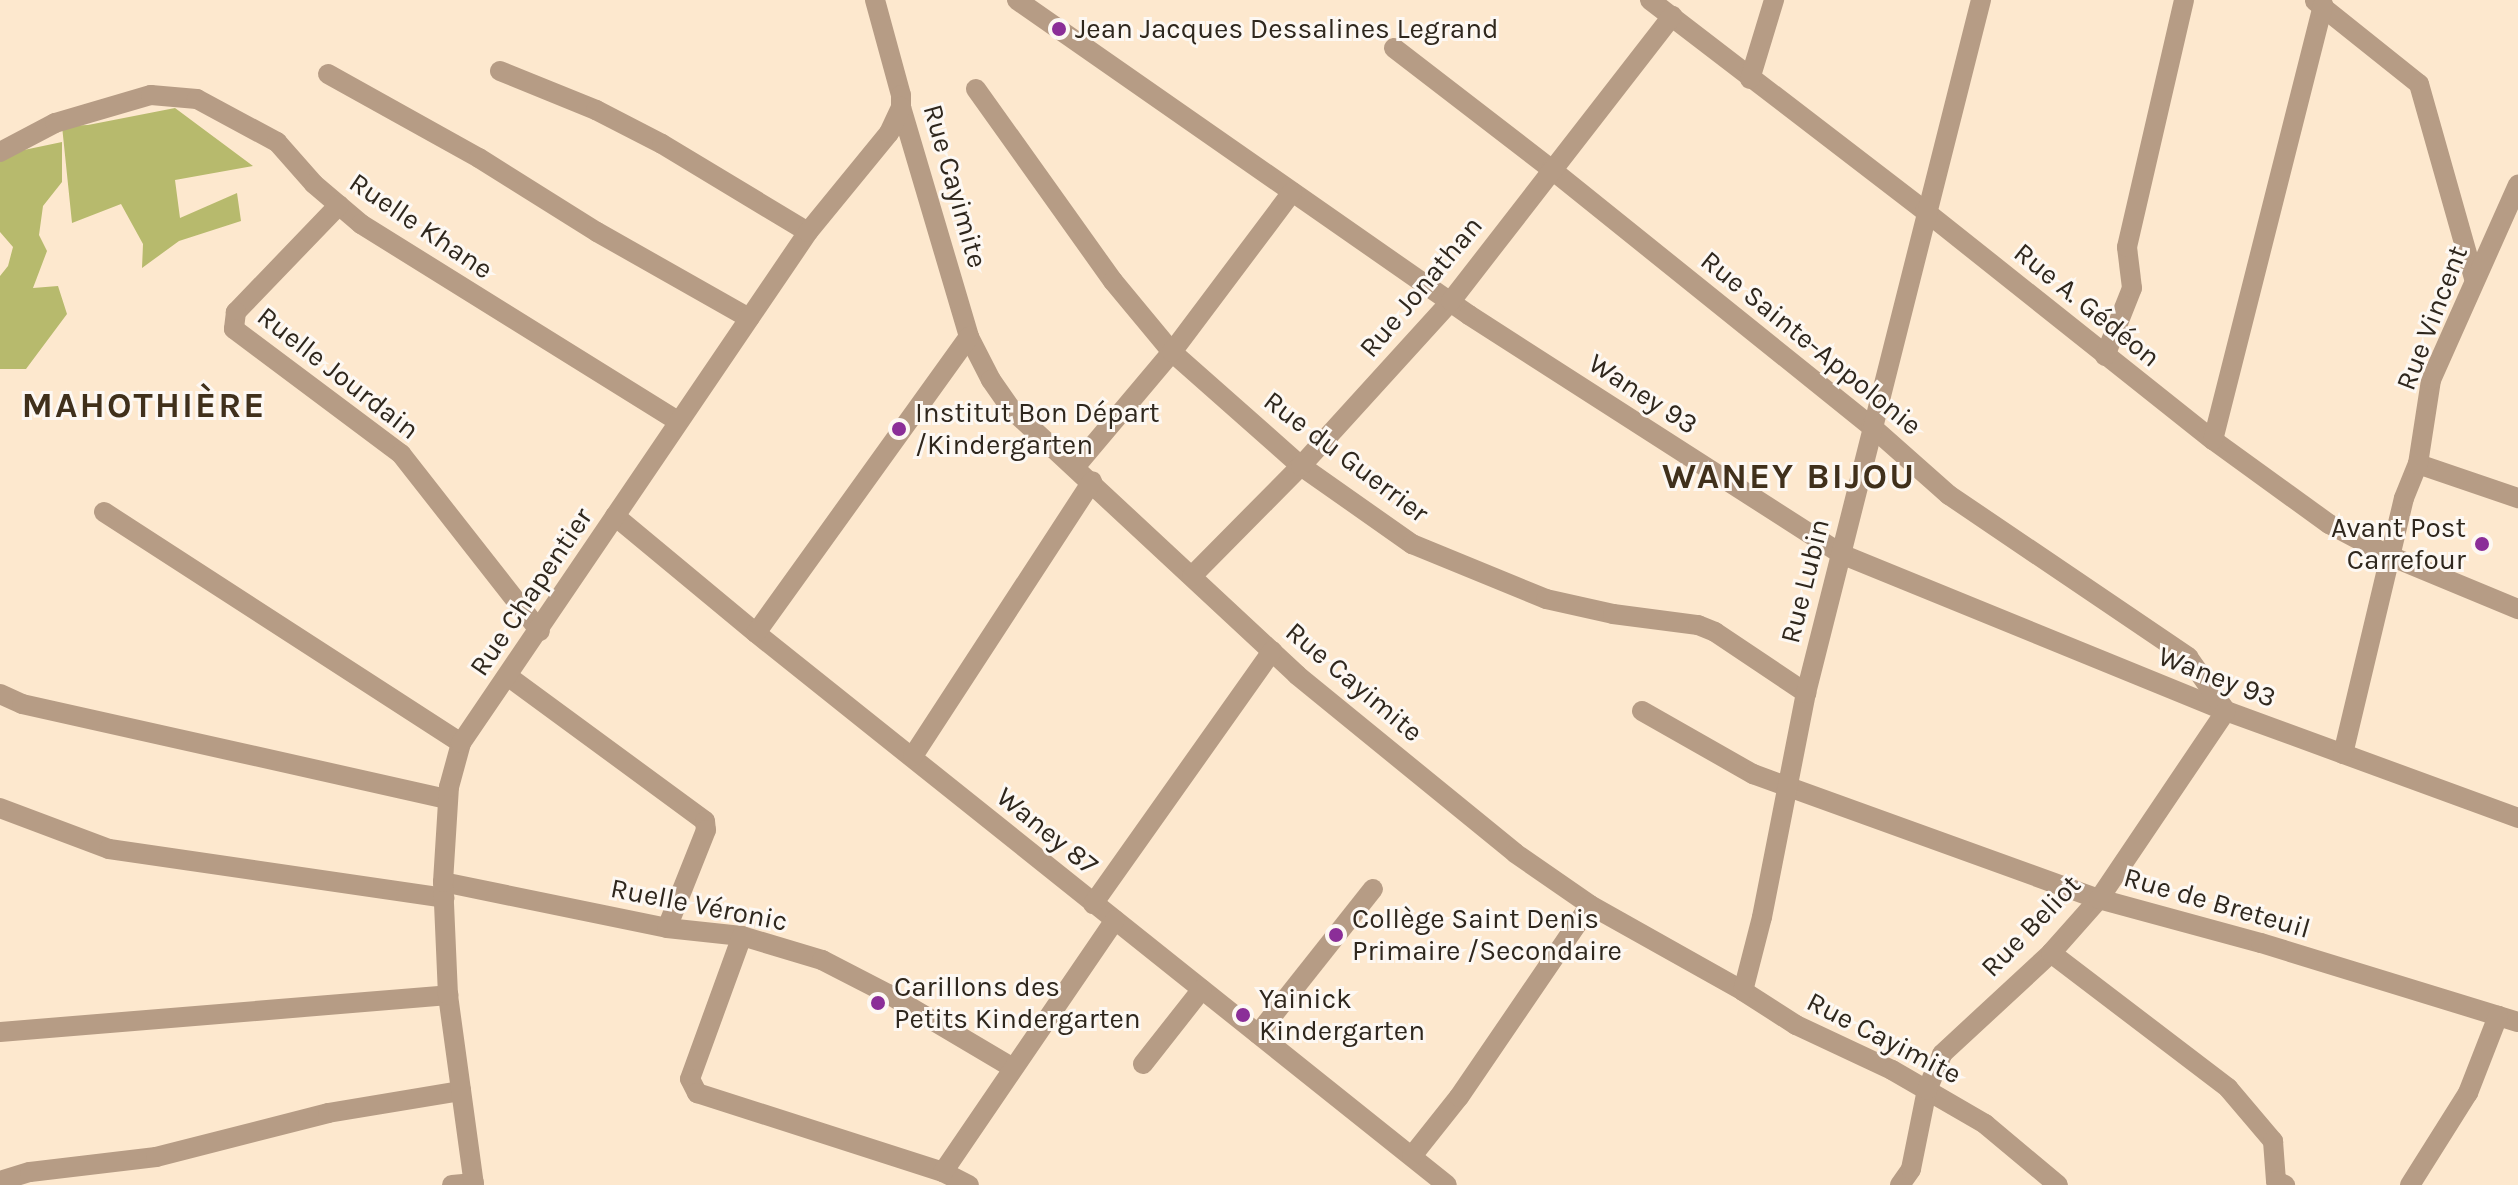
<!DOCTYPE html>
<meta charset="utf-8">
<style>
body{margin:0}
#map{position:relative;width:2518px;height:1185px;overflow:hidden;background:#fde8ce;font-family:Karla,sans-serif}
div>[style]{position:absolute}
.forest>*{inset:0;background:#b7ba6d}
.minor>*{height:20px;margin:-10px;padding:0 10px;transform-origin:10px;border-radius:10px;background:#b69c85}
.dots>*{width:22px;height:22px;translate:-50% -50%;box-sizing:border-box;border:4px solid #fdf8f3;border-radius:50%}
span{translate:-50% -50%;white-space:nowrap;text-align:center;line-height:1.15;-webkit-text-stroke:6px #fdf8f3;paint-order:stroke}
.poi-label{font-size:28px;color:#2f271d}
.left{translate:0 -50%;text-align:left}
.right{translate:-100% -50%;text-align:right}
.street-label{font-size:28px;color:#2f271d}
.district-label{font-size:36px;color:#40301b;font-weight:700;letter-spacing:2px}
</style>
<div id="map">
<div class="forest">
<i style="clip-path:polygon(175px 108px,253px 166px,175px 180px,180px 218px,237px 193px,241px 221px,179px 241px,142px 268px,143px 244px,121px 204px,72px 223px,62px 126px,88px 125px)"></i>
<i style="clip-path:polygon(62px 142px,62px 182px,43px 206px,39px 235px,47px 251px,33px 288px,58px 286px,67px 314px,26px 369px,0 369px,0 276px,8px 266px,13px 247px,0 232px,0 155px)"></i>
</div>
<div class="minor">
<i style="left:875px;top:0;width:98px;rotate:74.7deg"></i>
<i style="left:901px;top:95px;width:12px;rotate:90deg"></i>
<i style="left:901px;top:107px;width:240px;rotate:73.5deg"></i>
<i style="left:969px;top:337px;width:48px;rotate:62.9deg"></i>
<i style="left:991px;top:380px;width:35px;rotate:55deg"></i>
<i style="left:1011px;top:409px;width:391px;rotate:42.9deg"></i>
<i style="left:1297px;top:675px;width:281px;rotate:39.2deg"></i>
<i style="left:1515px;top:853px;width:91px;rotate:34.7deg"></i>
<i style="left:1590px;top:905px;width:176px;rotate:29.3deg"></i>
<i style="left:1743px;top:991px;width:63px;rotate:32.7deg"></i>
<i style="left:1796px;top:1025px;width:106px;rotate:25.1deg"></i>
<i style="left:1892px;top:1070px;width:108px;rotate:30.1deg"></i>
<i style="left:1985px;top:1124px;width:95px;rotate:39.9deg"></i>
<i style="left:1017px;top:0;width:551px;rotate:34.87deg"></i>
<i style="left:1469px;top:315px;width:442px;rotate:32.7deg"></i>
<i style="left:1841px;top:554px;width:416px;rotate:22.2deg"></i>
<i style="left:2226px;top:711px;width:311px;rotate:20.1deg"></i>
<i style="left:1650px;top:0;width:347px;rotate:37.5deg"></i>
<i style="left:1925px;top:211px;width:368px;rotate:38.5deg"></i>
<i style="left:2213px;top:440px;width:143px;rotate:35.9deg"></i>
<i style="left:2329px;top:524px;width:69px;rotate:27.7deg"></i>
<i style="left:2390px;top:556px;width:139px;rotate:22.5deg"></i>
<i style="left:2315px;top:1px;width:133px;rotate:38.6deg"></i>
<i style="left:2419px;top:84px;width:202px;rotate:74.2deg"></i>
<i style="left:1394px;top:48px;width:198px;rotate:37.6deg"></i>
<i style="left:1551px;top:169px;width:410px;rotate:38.8deg"></i>
<i style="left:1871px;top:426px;width:104px;rotate:41.5deg"></i>
<i style="left:1949px;top:495px;width:289px;rotate:34.1deg"></i>
<i style="left:2188px;top:657px;width:66px;rotate:54.9deg"></i>
<i style="left:500px;top:71px;width:104px;rotate:22.1deg"></i>
<i style="left:596px;top:110px;width:74px;rotate:27.3deg"></i>
<i style="left:662px;top:144px;width:170px;rotate:31.1deg"></i>
<i style="left:328px;top:74px;width:173px;rotate:29.1deg"></i>
<i style="left:479px;top:158px;width:139px;rotate:32.1deg"></i>
<i style="left:597px;top:232px;width:175px;rotate:29.5deg"></i>
<i style="left:1750px;top:79px;width:83px;rotate:-73.1deg"></i>
<i style="left:976px;top:89px;width:236px;rotate:54.5deg"></i>
<i style="left:1113px;top:281px;width:92px;rotate:50.3deg"></i>
<i style="left:1172px;top:352px;width:172px;rotate:41.5deg"></i>
<i style="left:1301px;top:466px;width:136px;rotate:35.1deg"></i>
<i style="left:1412px;top:544px;width:145px;rotate:22.3deg"></i>
<i style="left:1546px;top:599px;width:69px;rotate:12.6deg"></i>
<i style="left:1613px;top:614px;width:86px;rotate:7.4deg"></i>
<i style="left:1698px;top:625px;width:18px;rotate:22deg"></i>
<i style="left:1715px;top:632px;width:110px;rotate:33.8deg"></i>
<i style="left:0;top:152px;width:62px;rotate:-27.8deg"></i>
<i style="left:55px;top:123px;width:100px;rotate:-16.3deg"></i>
<i style="left:151px;top:95px;width:46px;rotate:5deg"></i>
<i style="left:197px;top:99px;width:91px;rotate:28.3deg"></i>
<i style="left:277px;top:142px;width:56px;rotate:48.6deg"></i>
<i style="left:314px;top:184px;width:62px;rotate:40.4deg"></i>
<i style="left:361px;top:224px;width:373px;rotate:31.9deg"></i>
<i style="left:339px;top:205px;width:149px;rotate:133.9deg"></i>
<i style="left:236px;top:312px;width:17px;rotate:97deg"></i>
<i style="left:234px;top:329px;width:209px;rotate:36.8deg"></i>
<i style="left:401px;top:454px;width:225px;rotate:51.9deg"></i>
<i style="left:2105px;top:356px;width:73px;rotate:-68.3deg"></i>
<i style="left:2132px;top:288px;width:41px;rotate:-97deg"></i>
<i style="left:2127px;top:247px;width:253px;rotate:-77deg"></i>
<i style="left:2213px;top:440px;width:449px;rotate:-75.8deg"></i>
<i style="left:2418px;top:464px;width:106px;rotate:18.8deg"></i>
<i style="left:1075px;top:467px;width:150px;rotate:-49.9deg"></i>
<i style="left:1172px;top:352px;width:200px;rotate:-53.1deg"></i>
<i style="left:104px;top:512px;width:425px;rotate:32.9deg"></i>
<i style="left:615px;top:516px;width:183px;rotate:39.7deg"></i>
<i style="left:756px;top:633px;width:884px;rotate:38.62deg"></i>
<i style="left:1192px;top:576px;width:155px;rotate:-45.3deg"></i>
<i style="left:1301px;top:466px;width:223px;rotate:-47.7deg"></i>
<i style="left:1451px;top:301px;width:361px;rotate:-52.2deg"></i>
<i style="left:756px;top:633px;width:365px;rotate:-54.3deg"></i>
<i style="left:509px;top:677px;width:243px;rotate:36.3deg"></i>
<i style="left:705px;top:821px;width:9px;rotate:84deg"></i>
<i style="left:706px;top:830px;width:105px;rotate:111.7deg"></i>
<i style="left:0;top:694px;width:24px;rotate:24deg"></i>
<i style="left:22px;top:704px;width:435px;rotate:12.6deg"></i>
<i style="left:1642px;top:711px;width:128px;rotate:29.6deg"></i>
<i style="left:1753px;top:774px;width:368px;rotate:19.9deg"></i>
<i style="left:2099px;top:899px;width:168px;rotate:15.2deg"></i>
<i style="left:2261px;top:943px;width:269px;rotate:17.1deg"></i>
<i style="left:2343px;top:754px;width:263px;rotate:-76.6deg"></i>
<i style="left:2404px;top:498px;width:37px;rotate:-68deg"></i>
<i style="left:2418px;top:464px;width:85px;rotate:-81.2deg"></i>
<i style="left:2431px;top:380px;width:214px;rotate:-66deg"></i>
<i style="left:913px;top:756px;width:328px;rotate:-56.9deg"></i>
<i style="left:0;top:808px;width:116px;rotate:20.6deg"></i>
<i style="left:109px;top:849px;width:339px;rotate:8.3deg"></i>
<i style="left:443px;top:882px;width:229px;rotate:11.6deg"></i>
<i style="left:667px;top:928px;width:75px;rotate:6.1deg"></i>
<i style="left:742px;top:936px;width:84px;rotate:16.7deg"></i>
<i style="left:822px;top:960px;width:74px;rotate:27.3deg"></i>
<i style="left:888px;top:994px;width:145px;rotate:30.6deg"></i>
<i style="left:1093px;top:904px;width:310px;rotate:-54.7deg"></i>
<i style="left:742px;top:936px;width:152px;rotate:110deg"></i>
<i style="left:690px;top:1079px;width:16px;rotate:63deg"></i>
<i style="left:697px;top:1093px;width:258px;rotate:17.8deg"></i>
<i style="left:943px;top:1172px;width:29px;rotate:27deg"></i>
<i style="left:2051px;top:953px;width:223px;rotate:37.3deg"></i>
<i style="left:2228px;top:1088px;width:70px;rotate:49.7deg"></i>
<i style="left:2273px;top:1141px;width:40px;rotate:85.7deg"></i>
<i style="left:2276px;top:1181px;width:10px;rotate:24deg"></i>
<i style="left:1743px;top:991px;width:76px;rotate:-75.6deg"></i>
<i style="left:1762px;top:917px;width:228px;rotate:-78.9deg"></i>
<i style="left:1806px;top:693px;width:715px;rotate:-75.83deg"></i>
<i style="left:0;top:1032px;width:450px;rotate:-4.7deg"></i>
<i style="left:1258px;top:1034px;width:185px;rotate:-51.6deg"></i>
<i style="left:1143px;top:1064px;width:95px;rotate:-51.8deg"></i>
<i style="left:1412px;top:1156px;width:75px;rotate:-51.5deg"></i>
<i style="left:1459px;top:1097px;width:232px;rotate:-55.7deg"></i>
<i style="left:943px;top:1172px;width:305px;rotate:-55.7deg"></i>
<i style="left:0;top:1181px;width:31px;rotate:-17deg"></i>
<i style="left:30px;top:1172px;width:127px;rotate:-6.8deg"></i>
<i style="left:156px;top:1157px;width:178px;rotate:-14.3deg"></i>
<i style="left:328px;top:1113px;width:135px;rotate:-9.4deg"></i>
<i style="left:452px;top:1185px;width:22px;rotate:-5deg"></i>
<i style="left:474px;top:1185px;width:192px;rotate:-97.8deg"></i>
<i style="left:448px;top:995px;width:113px;rotate:-92.5deg"></i>
<i style="left:443px;top:882px;width:95px;rotate:-86.4deg"></i>
<i style="left:449px;top:787px;width:46px;rotate:-74.7deg"></i>
<i style="left:461px;top:743px;width:618px;rotate:-55.82deg"></i>
<i style="left:808px;top:232px;width:128px;rotate:-50.7deg"></i>
<i style="left:889px;top:133px;width:29px;rotate:-65deg"></i>
<i style="left:1900px;top:1185px;width:19px;rotate:-55deg"></i>
<i style="left:1911px;top:1169px;width:81px;rotate:-78.6deg"></i>
<i style="left:1927px;top:1090px;width:39px;rotate:-67deg"></i>
<i style="left:1942px;top:1054px;width:149px;rotate:-42.8deg"></i>
<i style="left:2051px;top:953px;width:72px;rotate:-48.4deg"></i>
<i style="left:2099px;top:899px;width:227px;rotate:-56deg"></i>
<i style="left:2410px;top:1185px;width:109px;rotate:-57.8deg"></i>
<i style="left:2468px;top:1093px;width:83px;rotate:-68.7deg"></i>
</div>
<div class="dots">
<i style="left:1059px;top:29px;background:#8b2e98"></i>
<i style="left:899px;top:429px;background:#8b2e98"></i>
<i style="left:2482px;top:544px;background:#8b2e98"></i>
<i style="left:1336px;top:935px;background:#8b2e98"></i>
<i style="left:878px;top:1003px;background:#8b2e98"></i>
<i style="left:1243px;top:1015px;background:#8b2e98"></i>
</div>
<div class="poi-label">
<span class="left" style="left:1075px;top:29px">Jean Jacques Dessalines Legrand</span>
<span class="left" style="left:915px;top:429px">Institut Bon Départ<br>/Kindergarten</span>
<span class="right" style="left:2466px;top:544px">Avant Post<br>Carrefour</span>
<span class="left" style="left:1352px;top:935px">Collège Saint Denis<br>Primaire /Secondaire</span>
<span class="left" style="left:894px;top:1003px">Carillons des<br>Petits Kindergarten</span>
<span class="left" style="left:1259px;top:1015px">Yainick<br>Kindergarten</span>
</div>
<div class="street-label">
<span style="left:955px;top:186px;rotate:74deg">Rue Cayimite</span>
<span style="left:421px;top:226px;rotate:34deg">Ruelle Khane</span>
<span style="left:1421px;top:287px;rotate:-50deg">Rue Jonathan</span>
<span style="left:2087px;top:305px;rotate:39deg">Rue A. Gédéon</span>
<span style="left:2432px;top:318px;rotate:-69deg">Rue Vincent</span>
<span style="left:1811px;top:343px;rotate:39deg">Rue Sainte-Appolonie</span>
<span style="left:338px;top:373px;rotate:38deg">Ruelle Jourdain</span>
<span style="left:1643px;top:394px;rotate:33deg">Waney 93</span>
<span style="left:1346px;top:457px;rotate:37deg">Rue du Guerrier</span>
<span style="left:1805px;top:581px;rotate:-76deg">Rue Lubin</span>
<span style="left:531px;top:592px;rotate:-56deg">Rue Chapentier</span>
<span style="left:2217px;top:677px;rotate:21deg">Waney 93</span>
<span style="left:1354px;top:682px;rotate:40deg">Rue Cayimite</span>
<span style="left:1047px;top:831px;rotate:39deg">Waney 87</span>
<span style="left:2217px;top:903px;rotate:16deg">Rue de Breteuil</span>
<span style="left:699px;top:905px;rotate:11deg">Ruelle Véronic</span>
<span style="left:2031px;top:926px;rotate:-46deg">Rue Beliot</span>
<span style="left:1884px;top:1038px;rotate:27deg">Rue Cayimite</span>
</div>
<div class="district-label">
<span style="left:144px;top:406px">MAHOTHIÈRE</span>
<span style="left:1789px;top:477px">WANEY BIJOU</span>
</div>
</div>
